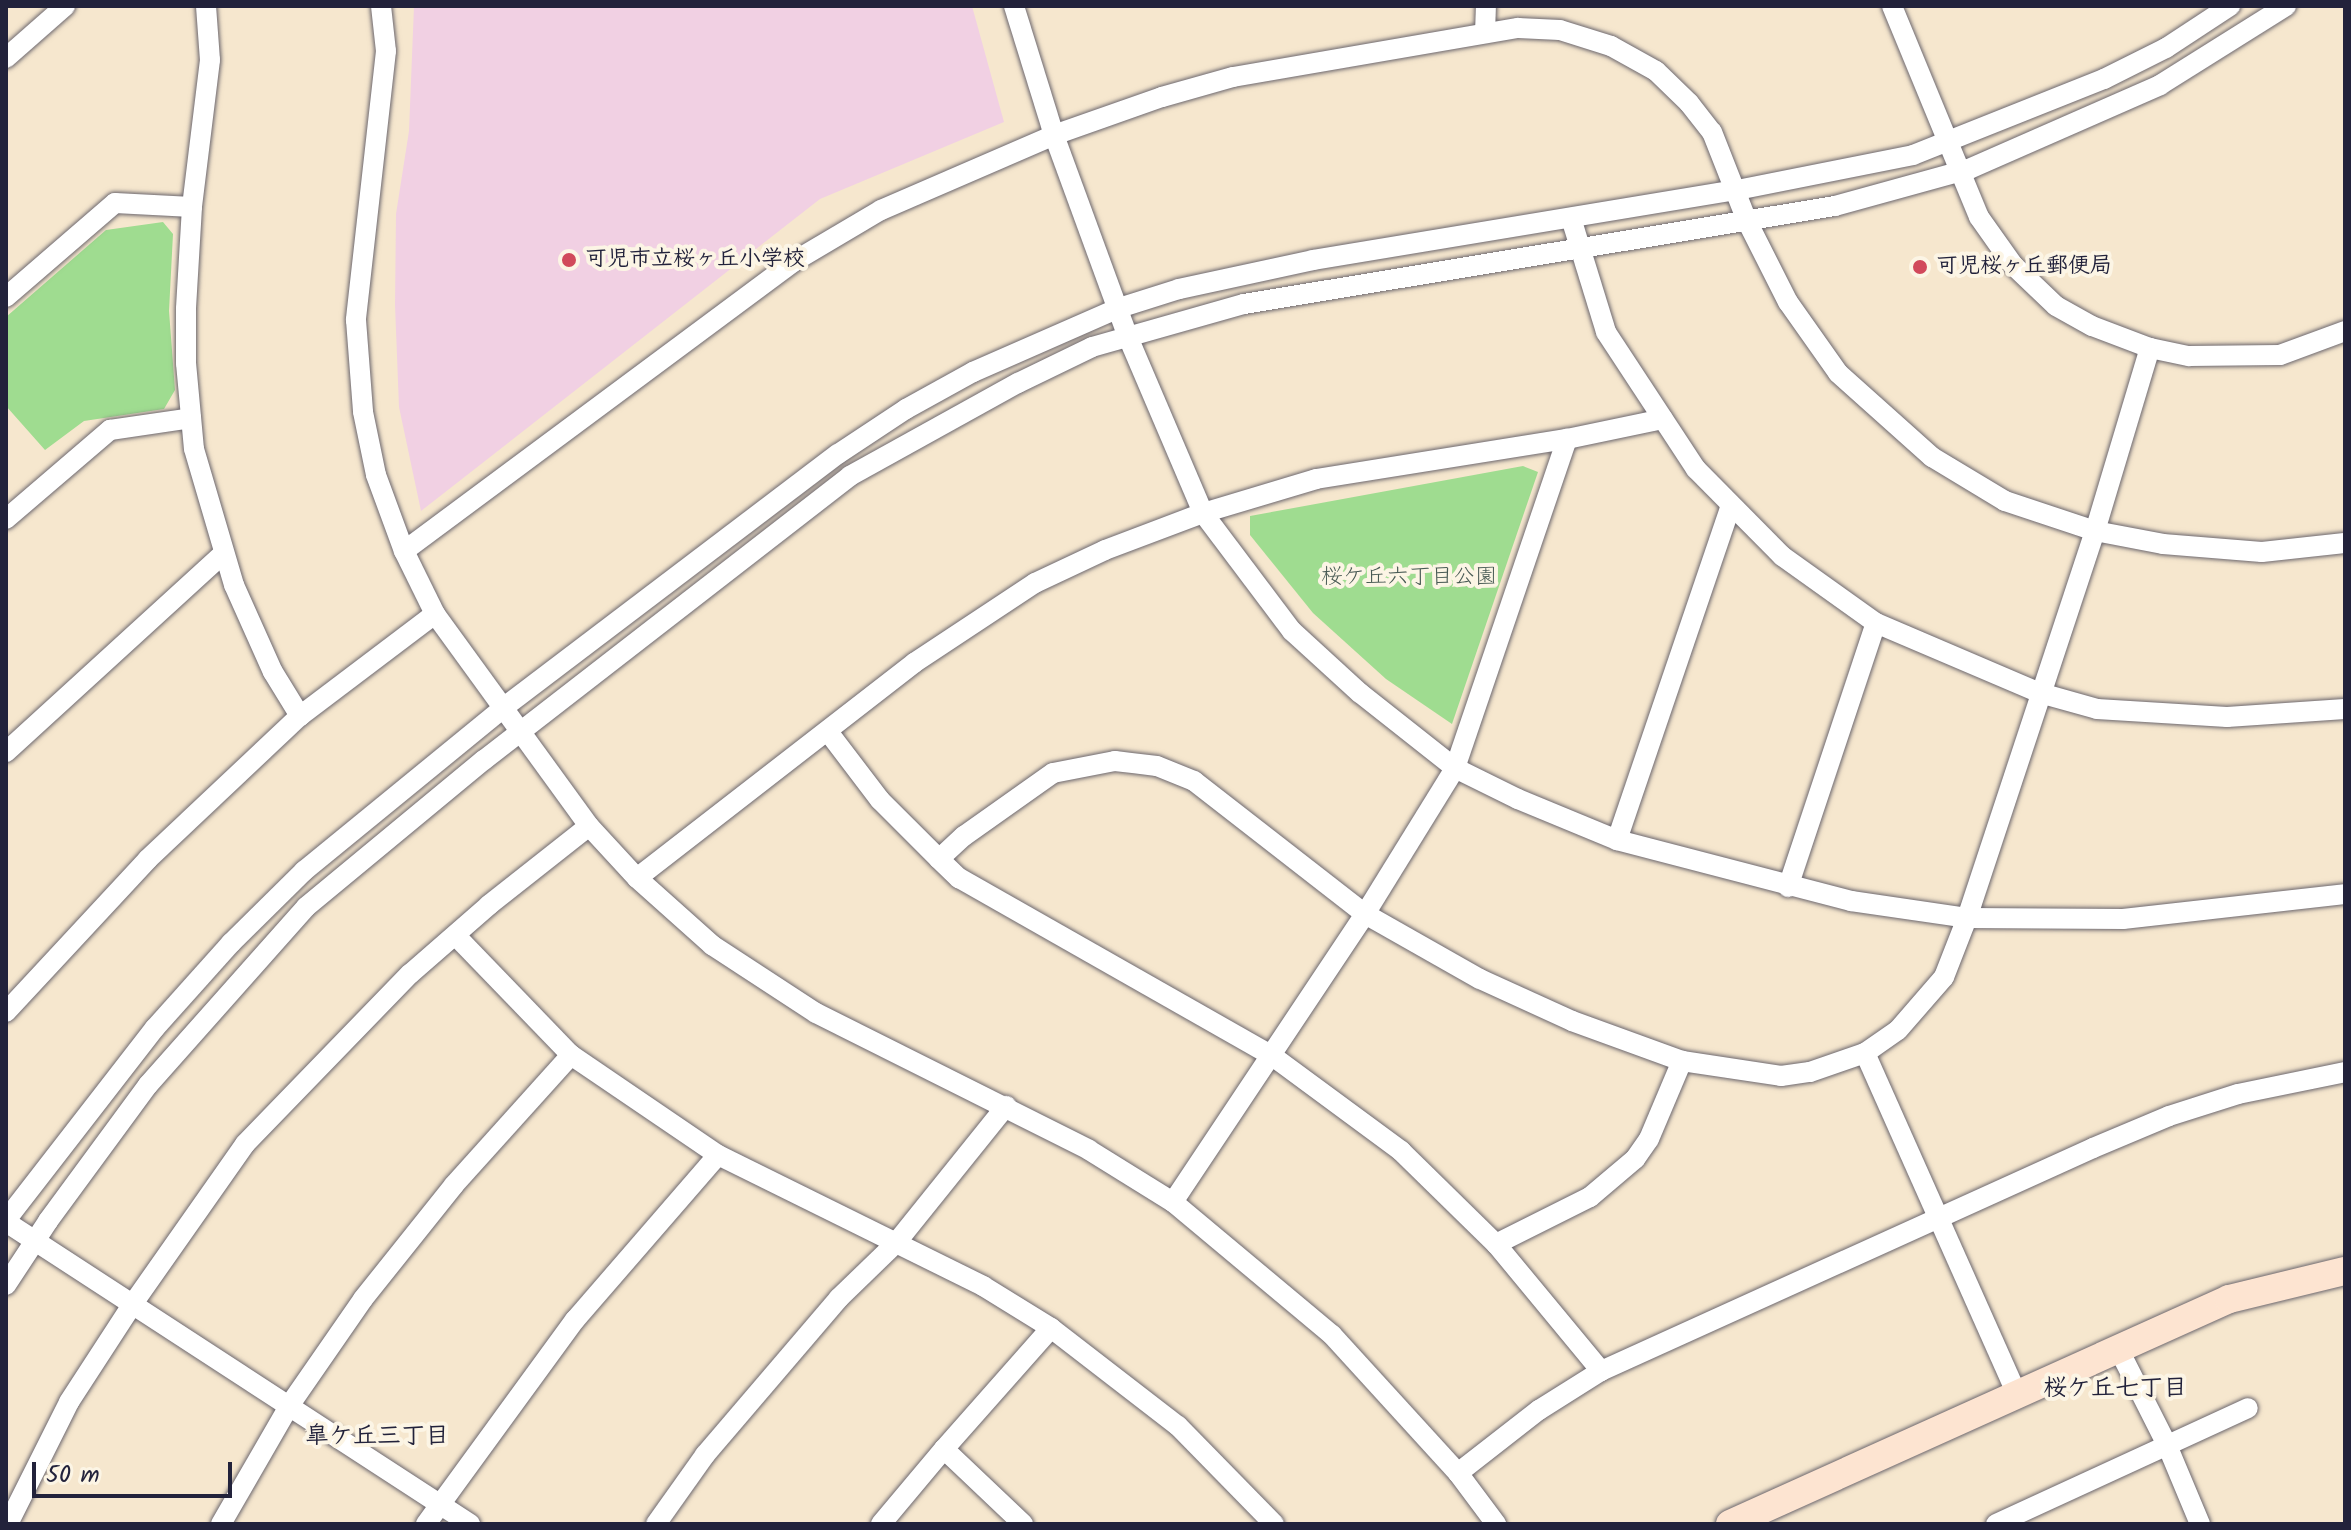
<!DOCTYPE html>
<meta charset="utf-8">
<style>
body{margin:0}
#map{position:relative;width:2351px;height:1530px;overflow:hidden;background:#f6e7ce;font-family:Kalam,"Klee One",sans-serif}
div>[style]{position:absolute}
.built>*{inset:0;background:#f1d0e3}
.green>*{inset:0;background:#9fdc90}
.roads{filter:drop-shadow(0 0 2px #6c676e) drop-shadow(0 0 2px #6c676e)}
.street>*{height:20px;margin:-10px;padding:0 10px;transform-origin:10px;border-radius:10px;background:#fff}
.secondary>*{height:28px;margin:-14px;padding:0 14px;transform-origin:14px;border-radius:14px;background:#fde4d1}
.dots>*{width:22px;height:22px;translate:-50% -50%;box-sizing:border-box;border:4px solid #fcf5e5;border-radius:50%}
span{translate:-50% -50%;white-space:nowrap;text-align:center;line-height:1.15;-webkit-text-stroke:8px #fcf5e5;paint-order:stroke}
.poi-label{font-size:22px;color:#22223b;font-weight:700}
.left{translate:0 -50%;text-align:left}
.park-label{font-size:22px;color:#485a54}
.neighbourhood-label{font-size:24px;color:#22223b;font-weight:700}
.frame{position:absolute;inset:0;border:8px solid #22223b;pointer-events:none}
.scale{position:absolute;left:32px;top:1462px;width:200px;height:36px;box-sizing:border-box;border:4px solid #22223b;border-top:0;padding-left:10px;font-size:24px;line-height:28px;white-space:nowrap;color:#22223b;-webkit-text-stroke:6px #fcf5e5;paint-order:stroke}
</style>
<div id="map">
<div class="built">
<i style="clip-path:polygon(414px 6px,972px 6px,1004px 122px,820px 199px,421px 511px,399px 407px,395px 305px,396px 214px,409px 131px)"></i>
</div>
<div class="green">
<i style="clip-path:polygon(163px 222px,173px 234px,169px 311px,175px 390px,164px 409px,84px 421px,45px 450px,6px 406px,6px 317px,106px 230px)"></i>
<i style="clip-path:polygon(1523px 466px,1538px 472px,1452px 724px,1386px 679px,1313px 613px,1250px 535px,1250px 516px)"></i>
</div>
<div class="roads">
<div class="street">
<i style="left:206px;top:6px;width:54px;rotate:85.8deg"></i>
<i style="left:210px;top:60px;width:148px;rotate:97deg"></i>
<i style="left:192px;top:207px;width:102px;rotate:93.4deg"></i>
<i style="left:186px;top:309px;width:54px;rotate:90deg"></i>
<i style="left:186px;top:363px;width:86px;rotate:84.7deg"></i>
<i style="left:194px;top:449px;width:142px;rotate:73.6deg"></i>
<i style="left:234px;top:585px;width:95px;rotate:65.9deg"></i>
<i style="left:273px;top:672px;width:52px;rotate:58.5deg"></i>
<i style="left:381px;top:6px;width:45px;rotate:83.7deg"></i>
<i style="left:386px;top:51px;width:271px;rotate:96.4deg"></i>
<i style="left:356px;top:320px;width:92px;rotate:85.6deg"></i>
<i style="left:363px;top:412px;width:64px;rotate:78.3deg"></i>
<i style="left:376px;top:475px;width:81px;rotate:69.8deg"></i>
<i style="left:404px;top:551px;width:70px;rotate:63.8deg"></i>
<i style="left:435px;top:614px;width:262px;rotate:54deg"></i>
<i style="left:589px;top:826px;width:71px;rotate:47.3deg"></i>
<i style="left:637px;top:878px;width:101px;rotate:41.8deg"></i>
<i style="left:712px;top:945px;width:124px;rotate:33.2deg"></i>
<i style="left:816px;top:1013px;width:305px;rotate:26.6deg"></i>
<i style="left:1089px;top:1150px;width:99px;rotate:31.8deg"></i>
<i style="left:1173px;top:1202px;width:207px;rotate:39.9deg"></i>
<i style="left:1332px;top:1335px;width:187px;rotate:47.6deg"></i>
<i style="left:1458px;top:1473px;width:64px;rotate:53.3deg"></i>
<i style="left:1014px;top:6px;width:135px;rotate:72.8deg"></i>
<i style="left:1054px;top:135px;width:215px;rotate:69.9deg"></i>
<i style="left:1128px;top:337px;width:191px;rotate:66.9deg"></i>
<i style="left:1203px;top:513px;width:148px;rotate:53deg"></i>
<i style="left:1292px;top:631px;width:92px;rotate:42.4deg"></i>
<i style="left:1360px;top:693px;width:121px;rotate:38.3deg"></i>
<i style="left:1455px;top:768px;width:70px;rotate:26.2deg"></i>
<i style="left:1518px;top:799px;width:107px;rotate:22.5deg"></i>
<i style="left:1617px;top:840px;width:242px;rotate:14.6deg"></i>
<i style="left:1851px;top:901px;width:117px;rotate:8.3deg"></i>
<i style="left:1967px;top:918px;width:156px;rotate:0.4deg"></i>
<i style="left:2123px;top:919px;width:223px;rotate:-6.4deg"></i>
<i style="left:1892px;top:6px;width:228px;rotate:67.6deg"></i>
<i style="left:1979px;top:217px;width:59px;rotate:54.7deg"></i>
<i style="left:2013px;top:265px;width:59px;rotate:43.6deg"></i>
<i style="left:2056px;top:306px;width:41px;rotate:29.1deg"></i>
<i style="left:2092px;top:326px;width:62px;rotate:20.8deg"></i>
<i style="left:2150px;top:348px;width:40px;rotate:12deg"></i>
<i style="left:2189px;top:356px;width:91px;rotate:-0.6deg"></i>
<i style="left:2280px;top:355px;width:69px;rotate:-20.3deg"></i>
<i style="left:1485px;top:33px;width:27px;rotate:-88deg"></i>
<i style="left:6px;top:58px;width:79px;rotate:-41.4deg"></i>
<i style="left:1571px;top:218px;width:119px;rotate:72.9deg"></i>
<i style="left:1606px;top:332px;width:164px;rotate:56.7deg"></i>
<i style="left:1696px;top:469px;width:122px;rotate:45.3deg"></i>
<i style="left:1782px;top:556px;width:115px;rotate:35.5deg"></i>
<i style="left:1876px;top:623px;width:178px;rotate:23.1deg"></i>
<i style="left:2040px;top:693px;width:59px;rotate:15.7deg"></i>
<i style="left:2097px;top:709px;width:130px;rotate:3.5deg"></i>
<i style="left:2227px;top:717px;width:118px;rotate:-3.9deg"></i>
<i style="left:6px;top:297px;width:144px;rotate:-40.8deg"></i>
<i style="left:115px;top:203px;width:77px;rotate:3deg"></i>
<i style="left:6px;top:519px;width:137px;rotate:-40.6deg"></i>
<i style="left:110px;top:430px;width:82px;rotate:-8.4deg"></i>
<i style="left:404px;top:551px;width:485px;rotate:-36.6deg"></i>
<i style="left:793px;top:262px;width:102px;rotate:-30.6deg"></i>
<i style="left:881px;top:210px;width:189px;rotate:-23.4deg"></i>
<i style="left:1054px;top:135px;width:114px;rotate:-19.4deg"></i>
<i style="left:1162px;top:97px;width:74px;rotate:-15.7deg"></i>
<i style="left:1233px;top:77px;width:289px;rotate:-9.8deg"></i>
<i style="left:1518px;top:28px;width:42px;rotate:2.7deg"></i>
<i style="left:1560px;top:30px;width:53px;rotate:17.4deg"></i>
<i style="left:1611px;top:46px;width:51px;rotate:29.1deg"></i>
<i style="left:1656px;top:71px;width:46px;rotate:44.1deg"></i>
<i style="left:1689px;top:103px;width:37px;rotate:52deg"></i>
<i style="left:1712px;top:132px;width:96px;rotate:68.5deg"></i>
<i style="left:1747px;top:221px;width:91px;rotate:63.2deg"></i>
<i style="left:1788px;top:302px;width:87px;rotate:54.8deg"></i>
<i style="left:1838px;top:373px;width:126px;rotate:41.8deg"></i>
<i style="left:1932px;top:457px;width:85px;rotate:31.1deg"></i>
<i style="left:2005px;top:501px;width:95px;rotate:18.4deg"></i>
<i style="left:2095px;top:531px;width:69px;rotate:10.8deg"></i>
<i style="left:2163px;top:544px;width:99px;rotate:4.6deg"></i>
<i style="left:2262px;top:552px;width:83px;rotate:-6.2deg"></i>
<i style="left:829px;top:733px;width:84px;rotate:52.7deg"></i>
<i style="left:880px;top:800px;width:83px;rotate:45deg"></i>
<i style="left:939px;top:859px;width:34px;rotate:-43deg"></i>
<i style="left:964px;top:836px;width:109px;rotate:-35.3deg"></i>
<i style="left:1053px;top:773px;width:63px;rotate:-11deg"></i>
<i style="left:1115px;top:761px;width:42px;rotate:6.8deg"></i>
<i style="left:1157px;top:766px;width:40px;rotate:22deg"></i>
<i style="left:1194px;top:781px;width:217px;rotate:37.9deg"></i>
<i style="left:1365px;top:914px;width:132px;rotate:29.5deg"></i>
<i style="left:1480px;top:979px;width:101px;rotate:24.5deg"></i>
<i style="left:1572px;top:1021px;width:117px;rotate:20deg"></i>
<i style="left:1682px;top:1061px;width:100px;rotate:8.6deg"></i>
<i style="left:1781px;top:1076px;width:29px;rotate:-8deg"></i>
<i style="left:1810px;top:1072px;width:58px;rotate:-19.1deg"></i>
<i style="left:1865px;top:1053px;width:40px;rotate:-34.9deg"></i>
<i style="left:1898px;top:1030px;width:70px;rotate:-49deg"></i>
<i style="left:1944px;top:977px;width:63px;rotate:-68.7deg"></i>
<i style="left:1967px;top:918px;width:408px;rotate:-71.7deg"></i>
<i style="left:2095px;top:531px;width:191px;rotate:-73.3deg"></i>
<i style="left:6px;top:752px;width:292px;rotate:-42.4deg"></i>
<i style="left:1617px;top:840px;width:353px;rotate:-71.2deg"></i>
<i style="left:939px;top:859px;width:28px;rotate:44deg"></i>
<i style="left:959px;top:878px;width:359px;rotate:29.6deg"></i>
<i style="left:1271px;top:1055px;width:162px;rotate:36.4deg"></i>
<i style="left:1401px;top:1151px;width:133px;rotate:44.4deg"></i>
<i style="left:1496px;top:1244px;width:165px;rotate:50.4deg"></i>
<i style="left:637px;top:878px;width:351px;rotate:-37.8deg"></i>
<i style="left:914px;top:663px;width:145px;rotate:-33.5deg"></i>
<i style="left:1035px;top:583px;width:77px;rotate:-25.2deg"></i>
<i style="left:1105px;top:550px;width:105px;rotate:-20.7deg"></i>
<i style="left:1203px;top:513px;width:118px;rotate:-16.7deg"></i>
<i style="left:1316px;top:479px;width:254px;rotate:-9.1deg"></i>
<i style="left:1567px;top:439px;width:98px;rotate:-11.8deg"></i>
<i style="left:1788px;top:887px;width:278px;rotate:-71.6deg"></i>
<i style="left:456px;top:936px;width:165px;rotate:46deg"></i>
<i style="left:571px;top:1055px;width:178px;rotate:34.2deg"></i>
<i style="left:718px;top:1155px;width:296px;rotate:26.3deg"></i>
<i style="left:983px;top:1286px;width:80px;rotate:31.7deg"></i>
<i style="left:1051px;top:1328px;width:162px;rotate:131.5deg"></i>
<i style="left:944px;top:1449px;width:109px;rotate:43.5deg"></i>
<i style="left:6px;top:1012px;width:209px;rotate:-47.1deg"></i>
<i style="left:148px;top:859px;width:209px;rotate:-43.3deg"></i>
<i style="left:300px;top:716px;width:169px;rotate:-37.1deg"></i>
<i style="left:1865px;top:1053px;width:376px;rotate:66deg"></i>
<i style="left:1173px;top:1202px;width:346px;rotate:-56.3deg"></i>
<i style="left:1365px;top:914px;width:172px;rotate:-58.3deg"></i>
<i style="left:1455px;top:768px;width:348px;rotate:-71.2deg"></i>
<i style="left:6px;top:1220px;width:243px;rotate:-52.2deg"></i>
<i style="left:155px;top:1028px;width:114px;rotate:-48.2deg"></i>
<i style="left:231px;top:943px;width:103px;rotate:-44.6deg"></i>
<i style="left:304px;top:871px;width:257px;rotate:-39.3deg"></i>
<i style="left:503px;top:708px;width:420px;rotate:-37.2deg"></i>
<i style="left:838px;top:454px;width:82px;rotate:-33.5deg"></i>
<i style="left:906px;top:409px;width:77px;rotate:-28.9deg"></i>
<i style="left:973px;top:372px;width:159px;rotate:-23.7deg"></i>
<i style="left:1119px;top:308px;width:63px;rotate:-17.6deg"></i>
<i style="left:1179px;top:289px;width:137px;rotate:-12.2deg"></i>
<i style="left:1313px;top:260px;width:430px;rotate:-9.4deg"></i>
<i style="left:1737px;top:190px;width:179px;rotate:-11.2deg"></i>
<i style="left:1913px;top:155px;width:206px;rotate:-21.7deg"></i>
<i style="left:2104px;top:79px;width:69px;rotate:-26.6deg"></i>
<i style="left:2166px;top:48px;width:77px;rotate:-33.3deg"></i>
<i style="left:6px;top:1222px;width:554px;rotate:33.06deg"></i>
<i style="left:1496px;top:1244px;width:105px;rotate:-26.6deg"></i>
<i style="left:1590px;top:1197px;width:59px;rotate:-40.2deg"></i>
<i style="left:1635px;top:1159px;width:24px;rotate:-55deg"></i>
<i style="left:1649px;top:1139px;width:85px;rotate:-67.1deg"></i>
<i style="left:6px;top:1285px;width:77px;rotate:-56.7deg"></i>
<i style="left:48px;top:1221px;width:169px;rotate:-53.7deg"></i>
<i style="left:148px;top:1085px;width:238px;rotate:-48.4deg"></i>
<i style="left:306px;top:907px;width:231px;rotate:-39.6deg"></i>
<i style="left:484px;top:760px;width:463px;rotate:-37.8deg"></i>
<i style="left:850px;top:476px;width:192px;rotate:-29deg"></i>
<i style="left:1018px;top:383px;width:82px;rotate:-25.9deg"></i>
<i style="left:1092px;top:347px;width:158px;rotate:-15.8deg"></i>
<i style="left:1244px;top:304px;width:599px;rotate:-9.42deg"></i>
<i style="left:1835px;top:206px;width:139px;rotate:-15.4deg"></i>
<i style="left:1969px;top:169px;width:209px;rotate:-23.7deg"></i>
<i style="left:2160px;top:85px;width:149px;rotate:-32.1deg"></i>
<i style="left:1051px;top:1328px;width:160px;rotate:37.7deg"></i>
<i style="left:1178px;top:1426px;width:137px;rotate:45.6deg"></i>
<i style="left:2118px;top:1348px;width:109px;rotate:63.2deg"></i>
<i style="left:2167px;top:1445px;width:86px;rotate:67.3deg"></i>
<i style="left:1458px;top:1473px;width:103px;rotate:-37.9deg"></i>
<i style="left:1539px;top:1410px;width:73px;rotate:-32.2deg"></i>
<i style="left:1601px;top:1371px;width:540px;rotate:-24.38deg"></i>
<i style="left:2093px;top:1148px;width:82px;rotate:-22.8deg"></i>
<i style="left:2169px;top:1116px;width:72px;rotate:-17.7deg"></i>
<i style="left:2238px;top:1094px;width:109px;rotate:-11.6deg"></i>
<i style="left:8px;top:1524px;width:136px;rotate:-63.4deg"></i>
<i style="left:69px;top:1402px;width:116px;rotate:-57deg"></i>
<i style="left:132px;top:1305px;width:197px;rotate:-54.9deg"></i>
<i style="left:245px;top:1144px;width:237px;rotate:-45.9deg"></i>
<i style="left:410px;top:974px;width:105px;rotate:-41.1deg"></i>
<i style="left:489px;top:905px;width:127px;rotate:-38.3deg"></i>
<i style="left:221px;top:1524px;width:136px;rotate:-60deg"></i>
<i style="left:289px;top:1406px;width:130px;rotate:-55.3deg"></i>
<i style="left:363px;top:1299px;width:146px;rotate:-51.4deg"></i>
<i style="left:454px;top:1185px;width:175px;rotate:-48deg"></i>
<i style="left:426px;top:1524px;width:253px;rotate:-53.9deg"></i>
<i style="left:575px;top:1320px;width:218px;rotate:-49.1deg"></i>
<i style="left:656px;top:1524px;width:85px;rotate:-54.6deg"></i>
<i style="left:705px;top:1455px;width:206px;rotate:-49.5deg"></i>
<i style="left:839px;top:1298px;width:79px;rotate:-44deg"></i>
<i style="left:896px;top:1243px;width:176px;rotate:-51.2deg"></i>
<i style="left:881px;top:1524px;width:98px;rotate:-50deg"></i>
<i style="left:1996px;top:1524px;width:277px;rotate:-24.7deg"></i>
</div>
<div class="secondary">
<i style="left:1730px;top:1524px;width:547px;rotate:-24.27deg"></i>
<i style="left:2229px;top:1299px;width:119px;rotate:-13.6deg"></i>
</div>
</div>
<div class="dots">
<i style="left:569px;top:260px;background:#d1495b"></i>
<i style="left:1920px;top:267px;background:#d1495b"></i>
</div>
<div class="poi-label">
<span class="left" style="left:585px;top:260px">可児市立桜ヶ丘小学校</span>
<span class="left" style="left:1936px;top:267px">可児桜ヶ丘郵便局</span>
</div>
<div class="park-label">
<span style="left:1409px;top:578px">桜ケ丘六丁目公園</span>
</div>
<div class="neighbourhood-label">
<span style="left:2115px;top:1389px">桜ケ丘七丁目</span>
<span style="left:377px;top:1437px">皐ケ丘三丁目</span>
</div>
<div class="frame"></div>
<div class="scale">50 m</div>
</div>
